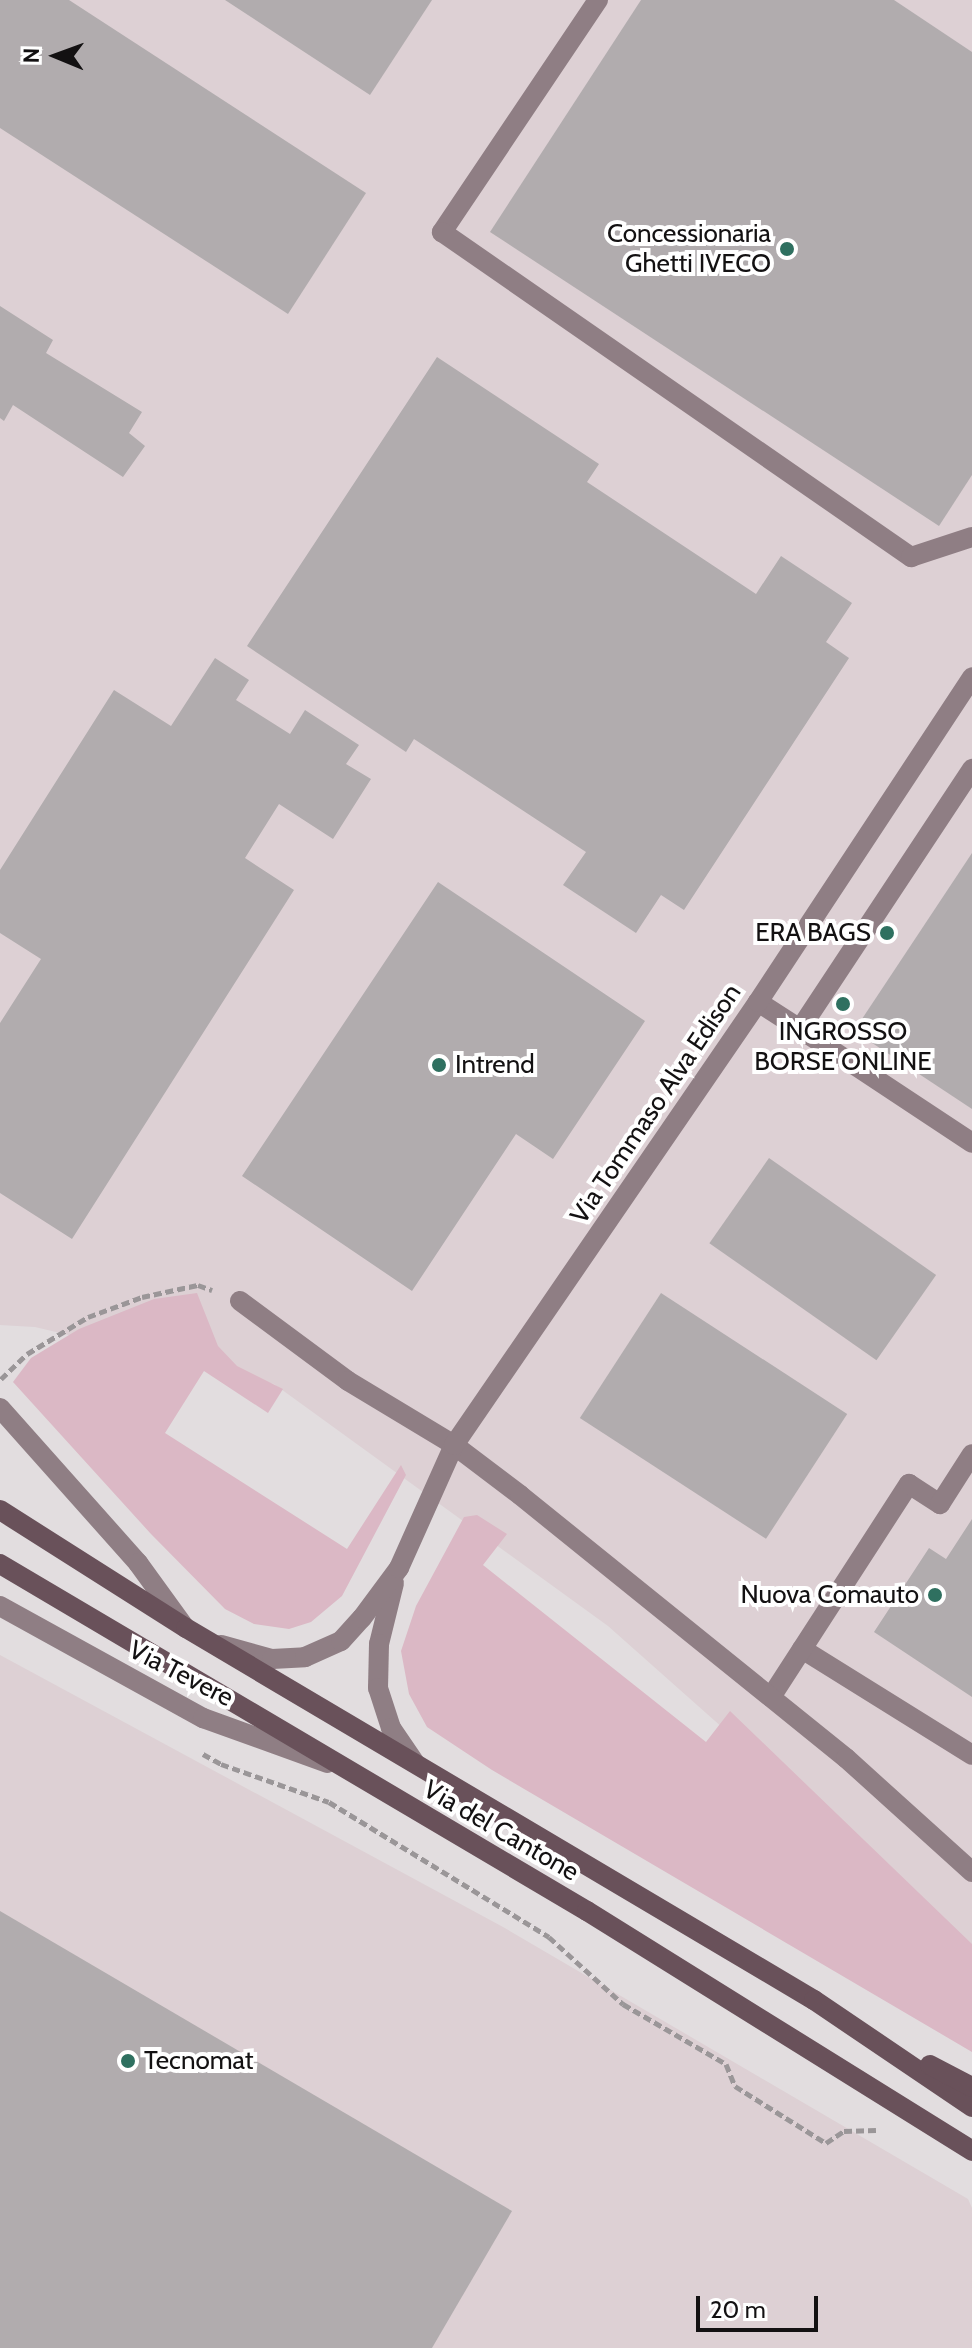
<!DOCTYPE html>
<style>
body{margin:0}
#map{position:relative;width:972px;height:2348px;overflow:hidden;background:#e2dddf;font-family:Cabin,sans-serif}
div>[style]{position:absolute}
.built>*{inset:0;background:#ddd0d4}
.green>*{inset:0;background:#dbb8c5}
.building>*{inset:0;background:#b1acae;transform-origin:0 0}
.path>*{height:5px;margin-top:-2.5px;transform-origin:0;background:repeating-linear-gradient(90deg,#9a9698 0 8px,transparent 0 12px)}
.service>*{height:20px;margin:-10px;padding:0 10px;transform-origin:10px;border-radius:10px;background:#8f7e84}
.minor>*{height:20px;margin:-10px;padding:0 10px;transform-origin:10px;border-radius:10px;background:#8f7e84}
.secondary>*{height:20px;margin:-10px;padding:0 10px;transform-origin:10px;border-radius:10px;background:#69515a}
.dots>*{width:22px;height:22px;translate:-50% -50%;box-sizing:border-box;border:4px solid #fff;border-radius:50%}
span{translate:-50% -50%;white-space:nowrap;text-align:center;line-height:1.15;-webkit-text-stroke:8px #fff;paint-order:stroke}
.poi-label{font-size:26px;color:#131112}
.right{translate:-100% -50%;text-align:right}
.left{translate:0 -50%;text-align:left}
.street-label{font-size:26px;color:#131112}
.north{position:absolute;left:16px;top:16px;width:80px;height:80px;-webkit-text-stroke:6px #fff;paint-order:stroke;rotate:271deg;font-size:22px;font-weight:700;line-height:32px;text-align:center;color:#131112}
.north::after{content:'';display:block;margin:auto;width:28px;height:36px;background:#131112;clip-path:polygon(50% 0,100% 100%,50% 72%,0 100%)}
.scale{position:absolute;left:696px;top:2296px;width:122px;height:36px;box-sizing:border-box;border:4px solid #131112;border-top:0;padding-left:10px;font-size:24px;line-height:28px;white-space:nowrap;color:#131112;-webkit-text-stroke:6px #fff;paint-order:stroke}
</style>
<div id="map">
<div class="built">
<i style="clip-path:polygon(0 0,972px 0,972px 1949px,608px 1626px,274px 1384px,35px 1327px,0 1325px)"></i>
<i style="clip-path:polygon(0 1655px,503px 1927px,968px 2199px,972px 2208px,972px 2348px,0 2348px)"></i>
</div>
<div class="green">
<i style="clip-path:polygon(197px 1293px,218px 1346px,237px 1366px,283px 1389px,268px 1413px,204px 1371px,165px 1433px,347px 1549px,401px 1465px,406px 1475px,342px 1596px,311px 1622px,289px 1629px,254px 1624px,225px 1609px,151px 1534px,13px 1382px,31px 1358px,79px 1329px,154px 1299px)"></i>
<i style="clip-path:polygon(477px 1515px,507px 1534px,483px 1565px,706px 1742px,730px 1711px,972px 1944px,972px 2052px,492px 1770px,427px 1727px,409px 1694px,401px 1651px,416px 1606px,464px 1517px)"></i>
</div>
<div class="building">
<i style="clip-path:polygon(0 0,69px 0,366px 193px,288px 314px,0 128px)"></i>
<i style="clip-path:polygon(225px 0,432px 0,370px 95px)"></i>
<i style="clip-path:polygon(641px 0,894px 0,972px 52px,972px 475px,939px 526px,490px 232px)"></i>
<i style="clip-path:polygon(0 306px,53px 340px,46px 353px,142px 412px,129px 433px,145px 446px,123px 477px,13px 405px,4px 421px,0 418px)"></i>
<i style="clip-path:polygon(437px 357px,599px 464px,587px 482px,756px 594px,781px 556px,852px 603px,826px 642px,849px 658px,684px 910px,661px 895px,636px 933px,563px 885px,586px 852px,414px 739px,406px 752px,247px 646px)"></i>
<i style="clip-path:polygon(215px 658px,249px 680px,236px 700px,290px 734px,305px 710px,359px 745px,346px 764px,371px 779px,333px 839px,279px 804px,245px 858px,294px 890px,72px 1239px,0 1193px,0 1023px,41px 959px,0 933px,0 870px,114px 690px,171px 726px)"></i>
<i style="clip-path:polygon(972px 853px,972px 1109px,854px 1031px)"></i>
<i style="clip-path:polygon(438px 882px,645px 1021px,553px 1159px,516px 1134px,412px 1291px,242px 1176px)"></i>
<i style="left:769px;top:1158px;width:204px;height:104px;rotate:35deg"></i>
<i style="left:661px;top:1293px;width:222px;height:149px;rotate:33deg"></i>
<i style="clip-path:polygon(972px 1519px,972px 1697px,874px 1632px,929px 1548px,946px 1559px)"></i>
<i style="clip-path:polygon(0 1911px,512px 2211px,432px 2348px,0 2348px)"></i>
</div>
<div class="path">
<i style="left:1px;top:1379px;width:36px;rotate:-44deg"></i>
<i style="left:27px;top:1354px;width:71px;rotate:-31.2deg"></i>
<i style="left:88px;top:1317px;width:58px;rotate:-20.3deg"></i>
<i style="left:142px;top:1297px;width:57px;rotate:-12.1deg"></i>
<i style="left:198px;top:1285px;width:15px;rotate:20deg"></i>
<i style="left:203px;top:1754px;width:21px;rotate:29deg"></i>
<i style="left:221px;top:1764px;width:114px;rotate:19.4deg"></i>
<i style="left:329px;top:1802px;width:258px;rotate:31.5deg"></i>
<i style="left:549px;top:1937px;width:100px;rotate:42.2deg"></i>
<i style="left:623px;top:2004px;width:119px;rotate:30.2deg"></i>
<i style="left:726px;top:2064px;width:24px;rotate:68deg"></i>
<i style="left:735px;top:2086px;width:107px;rotate:32.1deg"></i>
<i style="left:826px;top:2143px;width:22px;rotate:-34deg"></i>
<i style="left:844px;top:2131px;width:32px;rotate:-2deg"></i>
</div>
<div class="service">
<i style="left:598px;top:0;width:280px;rotate:123.9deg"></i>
<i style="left:442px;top:232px;width:571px;rotate:34.72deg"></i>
<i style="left:911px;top:557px;width:64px;rotate:-18.2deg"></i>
<i style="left:758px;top:1002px;width:50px;rotate:32.7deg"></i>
<i style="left:800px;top:1029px;width:312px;rotate:-56.5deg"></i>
<i style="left:800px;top:1029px;width:206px;rotate:33.5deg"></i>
<i style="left:802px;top:1649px;width:200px;rotate:31.9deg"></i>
<i style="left:771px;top:1697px;width:254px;rotate:-57.1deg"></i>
<i style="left:909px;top:1484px;width:37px;rotate:33deg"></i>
<i style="left:940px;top:1504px;width:59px;rotate:-57.4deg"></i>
</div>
<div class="minor">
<i style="left:240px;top:1301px;width:134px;rotate:36.5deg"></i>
<i style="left:348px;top:1381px;width:124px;rotate:31.1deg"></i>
<i style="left:454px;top:1445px;width:83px;rotate:37.1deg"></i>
<i style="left:520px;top:1495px;width:419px;rotate:38.9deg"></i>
<i style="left:846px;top:1758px;width:170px;rotate:42.1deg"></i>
<i style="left:0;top:1408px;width:208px;rotate:48.3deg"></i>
<i style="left:138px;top:1563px;width:77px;rotate:54deg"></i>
<i style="left:394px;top:1583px;width:63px;rotate:103.8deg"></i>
<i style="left:379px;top:1644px;width:44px;rotate:91.3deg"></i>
<i style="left:378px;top:1688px;width:42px;rotate:72deg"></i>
<i style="left:391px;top:1728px;width:42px;rotate:55.6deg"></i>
<i style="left:0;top:1606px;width:232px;rotate:28.9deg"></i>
<i style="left:203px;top:1718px;width:132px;rotate:19.9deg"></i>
<i style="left:221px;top:1645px;width:53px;rotate:15.4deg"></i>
<i style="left:272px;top:1659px;width:33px;rotate:-3deg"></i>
<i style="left:305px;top:1657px;width:39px;rotate:-24deg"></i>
<i style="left:341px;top:1641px;width:31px;rotate:-48deg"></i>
<i style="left:362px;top:1618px;width:62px;rotate:-53.5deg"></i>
<i style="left:399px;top:1568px;width:135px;rotate:-65.9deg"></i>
<i style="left:454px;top:1445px;width:537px;rotate:-55.54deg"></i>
<i style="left:758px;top:1002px;width:389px;rotate:-56.6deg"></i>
</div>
<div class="secondary">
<i style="left:0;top:1510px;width:220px;rotate:32.4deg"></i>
<i style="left:186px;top:1628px;width:730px;rotate:30.64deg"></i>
<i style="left:814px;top:2000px;width:191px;rotate:34.1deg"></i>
<i style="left:0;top:1564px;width:682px;rotate:30.59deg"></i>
<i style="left:587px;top:1911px;width:454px;rotate:31.9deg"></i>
<i style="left:930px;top:2065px;width:47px;rotate:27.6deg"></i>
</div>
<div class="dots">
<i style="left:787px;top:249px;background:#2f7060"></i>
<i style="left:887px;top:933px;background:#2f7060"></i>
<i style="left:843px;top:1004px;background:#2f7060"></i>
<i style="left:439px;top:1065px;background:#2f7060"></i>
<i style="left:935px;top:1595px;background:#2f7060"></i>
<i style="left:128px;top:2061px;background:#2f7060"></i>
</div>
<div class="poi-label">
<span class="right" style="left:771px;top:249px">Concessionaria<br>Ghetti IVECO</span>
<span class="right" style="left:871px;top:933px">ERA BAGS</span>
<span style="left:843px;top:1047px">INGROSSO<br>BORSE ONLINE</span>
<span class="left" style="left:455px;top:1065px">Intrend</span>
<span class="right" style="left:919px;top:1595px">Nuova Comauto</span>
<span class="left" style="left:144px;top:2061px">Tecnomat</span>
</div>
<div class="street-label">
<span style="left:656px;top:1104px;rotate:-56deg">Via Tommaso Alva Edison</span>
<span style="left:181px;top:1674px;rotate:27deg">Via Tevere</span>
<span style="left:501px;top:1831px;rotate:30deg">Via del Cantone</span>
</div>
<div class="north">N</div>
<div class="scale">20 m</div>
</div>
